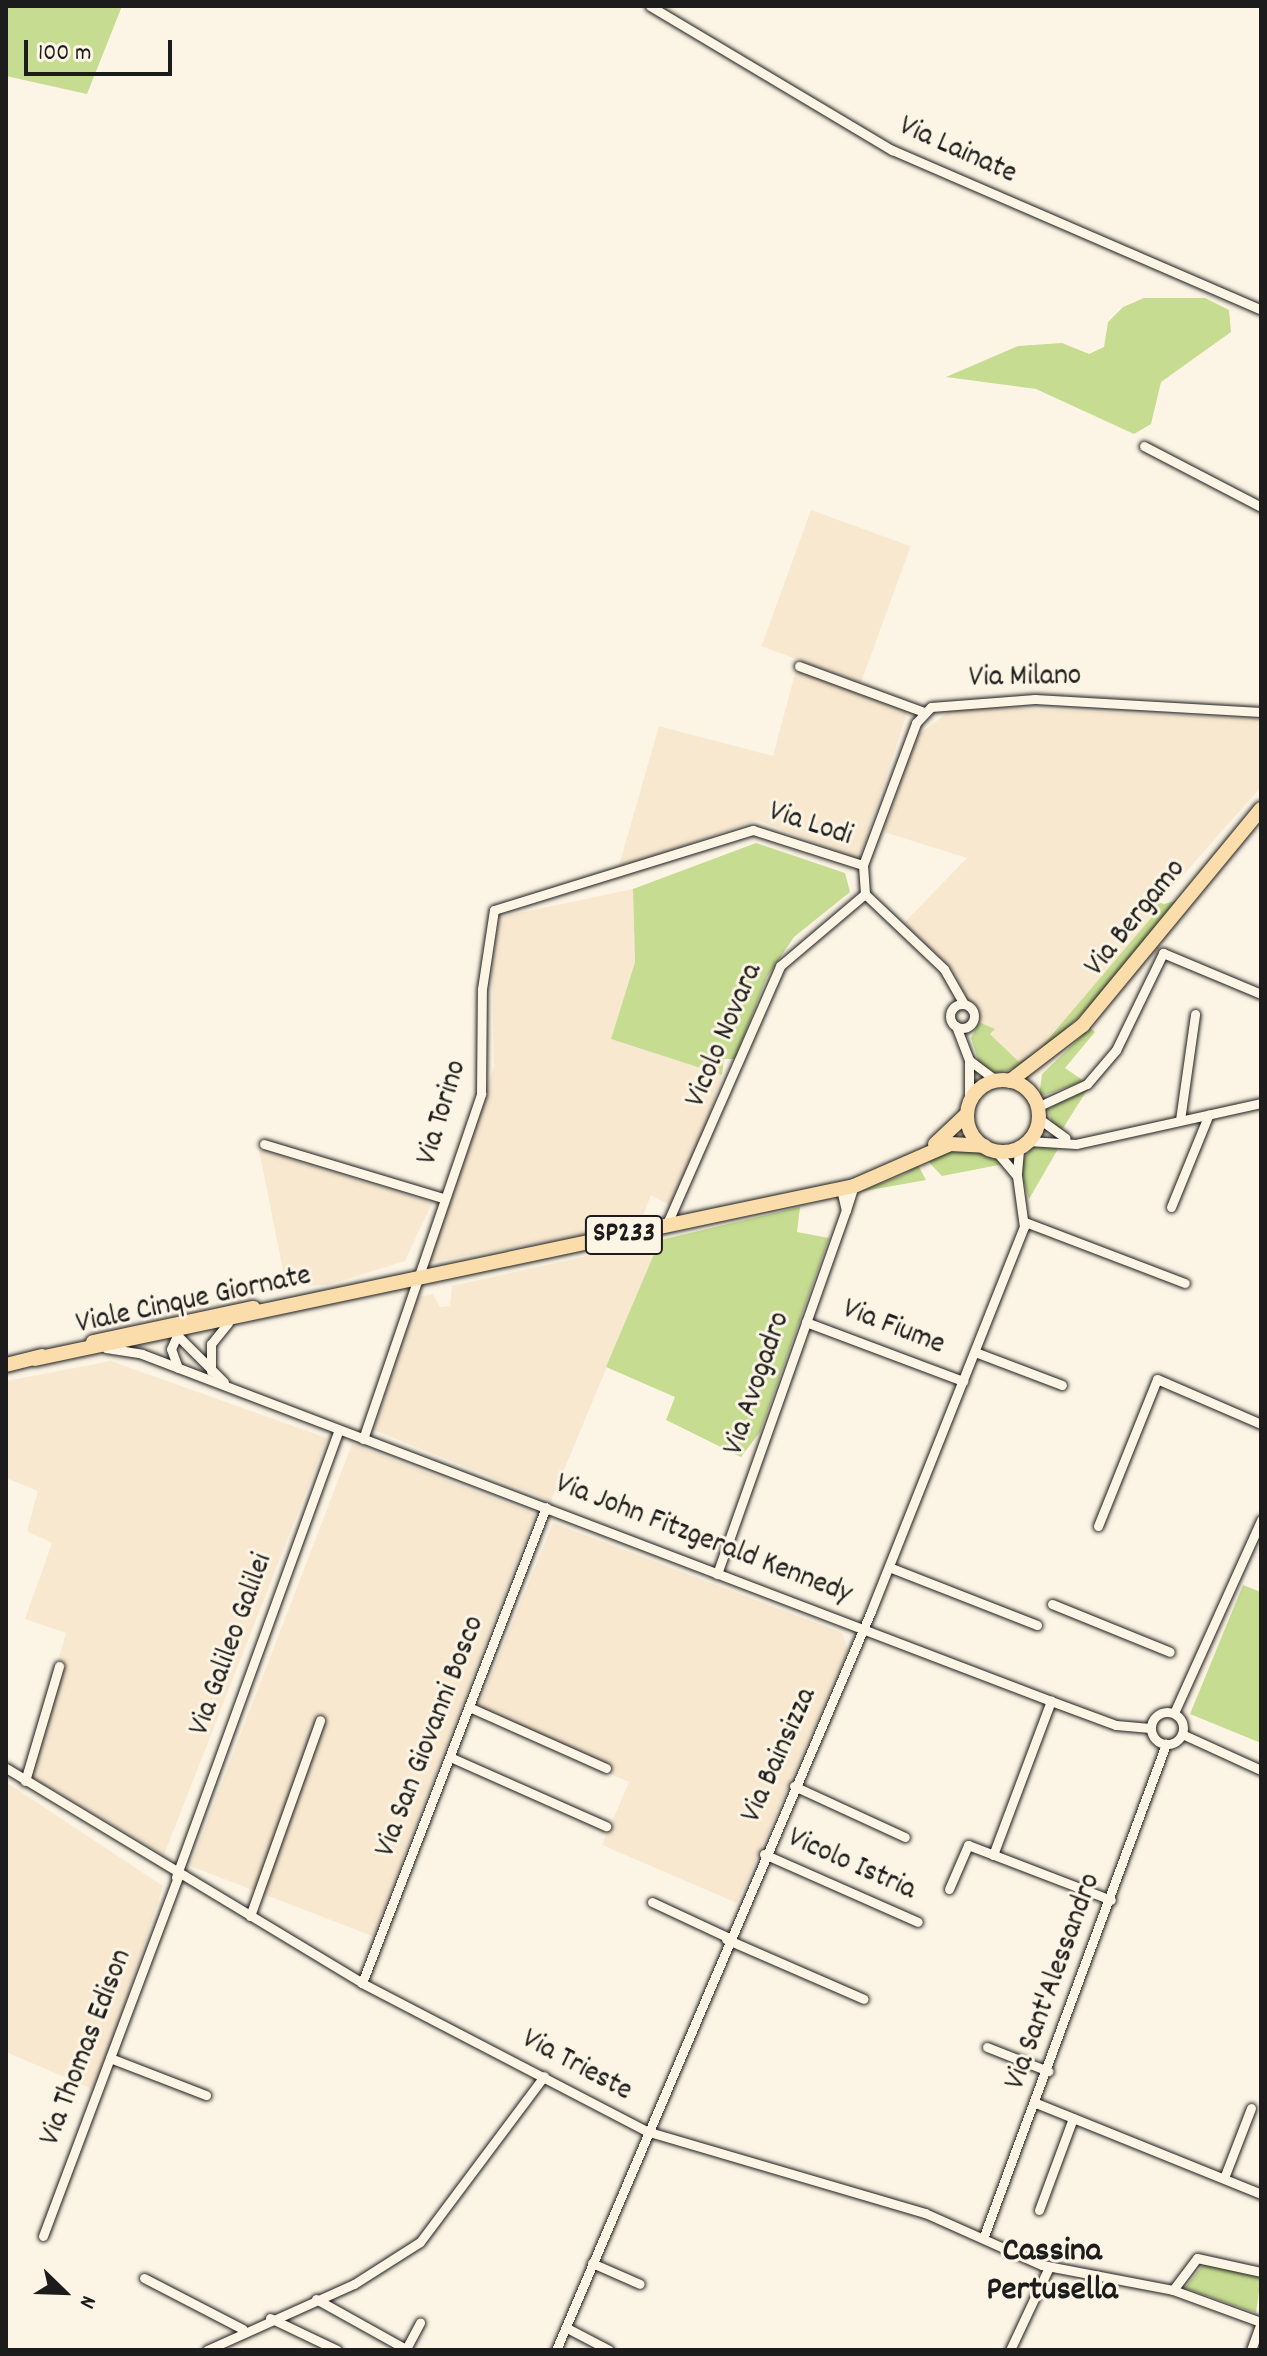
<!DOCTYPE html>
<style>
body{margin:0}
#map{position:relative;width:1267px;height:2356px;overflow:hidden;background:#fcf5e5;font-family:Dekko,sans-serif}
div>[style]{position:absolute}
.built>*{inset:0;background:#f8e8d0;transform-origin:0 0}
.green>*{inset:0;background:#c6dc91}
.roads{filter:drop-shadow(0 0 2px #1c1c1c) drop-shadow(0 0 2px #1c1c1c)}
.street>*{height:9px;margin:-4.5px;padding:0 4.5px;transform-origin:4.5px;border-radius:4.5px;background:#fcf5e5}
.street>.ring{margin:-4.5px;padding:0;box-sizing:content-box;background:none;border:9px solid #fcf5e5;border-radius:50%}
.primary>*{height:14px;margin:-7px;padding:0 7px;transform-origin:7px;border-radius:7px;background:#fbddab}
.primary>.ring{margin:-7px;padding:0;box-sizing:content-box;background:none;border:14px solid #fbddab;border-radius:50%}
span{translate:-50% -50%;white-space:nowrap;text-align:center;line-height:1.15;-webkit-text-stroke:6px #fcf5e5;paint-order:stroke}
.shield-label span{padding:2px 6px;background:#fcf5e5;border:2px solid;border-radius:6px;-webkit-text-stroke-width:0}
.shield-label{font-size:28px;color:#1c1c1c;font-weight:700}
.street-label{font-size:30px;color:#1c1c1c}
.quarter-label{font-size:34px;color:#1c1c1c;font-weight:700}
.frame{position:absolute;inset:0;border:8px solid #1c1c1c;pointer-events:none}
.north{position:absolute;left:24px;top:2252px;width:80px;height:80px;-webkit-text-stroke:6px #fcf5e5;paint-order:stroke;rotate:113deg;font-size:22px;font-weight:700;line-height:32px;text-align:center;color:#1c1c1c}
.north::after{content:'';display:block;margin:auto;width:28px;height:36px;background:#1c1c1c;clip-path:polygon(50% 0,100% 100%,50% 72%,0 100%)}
.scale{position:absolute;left:24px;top:40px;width:148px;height:36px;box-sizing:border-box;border:4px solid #1c1c1c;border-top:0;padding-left:10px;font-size:24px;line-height:28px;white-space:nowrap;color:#1c1c1c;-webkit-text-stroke:6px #fcf5e5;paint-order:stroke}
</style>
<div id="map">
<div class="built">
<i style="left:811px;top:510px;width:106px;height:145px;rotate:20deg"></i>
<i style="clip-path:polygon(796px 670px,908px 710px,859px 860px,757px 820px,618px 869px,659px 726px,773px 756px)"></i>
<i style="clip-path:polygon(956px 706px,1261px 719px,1261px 787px,1169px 891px,1147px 888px,1142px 896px,1151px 918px,1038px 1051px,1020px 1063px,990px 1034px,994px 1029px,979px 1022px,953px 970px,904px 923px,967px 858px,884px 832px,917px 736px)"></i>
<i style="clip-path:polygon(633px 889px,635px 962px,611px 1039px,722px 1075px,700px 1147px,671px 1206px,651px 1195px,639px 1226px,424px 1263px,494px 1067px,492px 967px,500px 917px)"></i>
<i style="clip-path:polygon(259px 1150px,432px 1203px,405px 1261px,328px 1285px,286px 1286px)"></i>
<i style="clip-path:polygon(660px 1240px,551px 1501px,374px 1430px,418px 1297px,433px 1294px,440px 1307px,450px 1306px,452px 1286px)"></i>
<i style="clip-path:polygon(111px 1361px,327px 1438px,164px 1855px,25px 1773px,66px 1633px,25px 1619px,52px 1543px,27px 1531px,38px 1491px,6px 1478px,6px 1381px)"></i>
<i style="left:352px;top:1444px;width:196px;height:452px;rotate:21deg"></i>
<i style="clip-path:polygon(553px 1523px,842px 1633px,848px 1650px,737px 1903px,602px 1845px,629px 1782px,475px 1715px)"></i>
<i style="clip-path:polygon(6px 1782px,163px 1886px,97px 2091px,6px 2052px)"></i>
</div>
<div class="green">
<i style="clip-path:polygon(6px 6px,122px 6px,87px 94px,6px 76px)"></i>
<i style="clip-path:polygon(1144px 298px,1205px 298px,1229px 310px,1231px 332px,1161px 382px,1151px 424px,1134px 434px,1036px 389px,946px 377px,1018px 346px,1062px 343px,1089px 354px,1104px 347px,1108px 322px,1123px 307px)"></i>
<i style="clip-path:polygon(756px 843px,845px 873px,850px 892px,794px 937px,767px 977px,735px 1059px,724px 1059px,722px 1075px,611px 1039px,635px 962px,633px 889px)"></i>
<i style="clip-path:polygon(1141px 896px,1164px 904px,1179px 900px,1101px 996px,1042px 1051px,1017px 1068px,995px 1073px,979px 1063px,971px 1038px,979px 1022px,995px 1029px,990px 1034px,1019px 1062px,1038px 1051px,1151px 918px)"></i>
<i style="clip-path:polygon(1090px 1028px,1095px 1032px,1065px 1068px,1084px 1081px,1039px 1097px,1042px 1074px)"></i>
<i style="clip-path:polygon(1089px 1087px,1060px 1133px,1053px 1128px,1048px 1109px)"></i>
<i style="clip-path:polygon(1037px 1142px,1058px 1149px,1029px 1199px,1019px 1164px)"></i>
<i style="clip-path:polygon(951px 1150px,978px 1150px,1004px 1164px,942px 1176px,927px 1160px)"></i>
<i style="clip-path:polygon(918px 1165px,926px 1180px,859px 1192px,903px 1175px)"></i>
<i style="clip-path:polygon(800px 1207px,797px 1232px,829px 1238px,760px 1432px,741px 1457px,666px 1420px,675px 1397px,606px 1367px,660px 1240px)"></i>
<i style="clip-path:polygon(1243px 1585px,1261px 1592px,1261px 1743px,1190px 1714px)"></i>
<i style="clip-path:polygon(1217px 2261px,1261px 2277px,1256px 2313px,1185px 2288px,1202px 2266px)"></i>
</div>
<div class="roads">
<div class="street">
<i style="left:650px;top:6px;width:282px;rotate:30.8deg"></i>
<i style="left:892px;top:150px;width:402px;rotate:23.4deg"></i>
<i style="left:1144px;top:446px;width:132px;rotate:27.5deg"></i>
<i style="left:799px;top:666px;width:133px;rotate:20.2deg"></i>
<i style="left:863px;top:865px;width:152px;rotate:-69.5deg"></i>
<i style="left:916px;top:723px;width:22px;rotate:-47deg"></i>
<i style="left:931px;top:707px;width:104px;rotate:-4.4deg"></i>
<i style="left:1035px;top:699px;width:226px;rotate:3.3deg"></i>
<i style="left:863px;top:865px;width:29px;rotate:86deg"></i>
<i style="left:865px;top:894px;width:109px;rotate:43.5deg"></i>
<i style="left:944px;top:969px;width:40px;rotate:60.3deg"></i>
<i class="ring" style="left:950px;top:1004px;width:15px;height:15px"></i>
<i style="left:956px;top:1026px;width:36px;rotate:69deg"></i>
<i style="left:969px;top:1060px;width:43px;rotate:90deg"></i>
<i style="left:969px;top:1060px;width:35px;rotate:37deg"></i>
<i style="left:1037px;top:1107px;width:55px;rotate:-24.7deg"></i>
<i style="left:1087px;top:1084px;width:45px;rotate:-49.5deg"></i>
<i style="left:1116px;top:1050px;width:108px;rotate:-64.1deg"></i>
<i style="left:1163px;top:953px;width:106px;rotate:22.7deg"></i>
<i style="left:1038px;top:1118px;width:34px;rotate:36deg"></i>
<i style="left:1180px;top:1120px;width:107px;rotate:-81.9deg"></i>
<i style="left:1028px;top:1141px;width:48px;rotate:3.6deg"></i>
<i style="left:1076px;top:1144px;width:189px;rotate:-12.5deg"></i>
<i style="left:264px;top:1144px;width:187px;rotate:16.8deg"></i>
<i style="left:1017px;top:1173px;width:25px;rotate:-85deg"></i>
<i style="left:841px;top:1189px;width:22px;rotate:77deg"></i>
<i style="left:846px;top:1210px;width:25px;rotate:-72deg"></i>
<i style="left:1171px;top:1207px;width:100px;rotate:-67.8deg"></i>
<i style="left:1025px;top:1222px;width:171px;rotate:20.9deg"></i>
<i style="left:666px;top:1226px;width:284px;rotate:-66.3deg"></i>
<i style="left:780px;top:966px;width:111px;rotate:-40.3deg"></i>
<i style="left:806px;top:1322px;width:168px;rotate:20.6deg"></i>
<i style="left:173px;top:1331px;width:72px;rotate:45deg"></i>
<i style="left:106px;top:1348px;width:36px;rotate:9deg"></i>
<i style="left:142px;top:1354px;width:973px;rotate:20.89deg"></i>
<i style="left:1051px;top:1701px;width:69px;rotate:20.3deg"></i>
<i style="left:1116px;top:1725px;width:34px;rotate:5deg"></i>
<i style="left:975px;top:1352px;width:93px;rotate:20.8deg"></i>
<i style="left:178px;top:1368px;width:20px;rotate:-110deg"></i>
<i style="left:171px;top:1349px;width:20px;rotate:-66deg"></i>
<i style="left:211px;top:1371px;width:27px;rotate:-90deg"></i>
<i style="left:211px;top:1344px;width:27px;rotate:-51deg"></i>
<i style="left:363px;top:1439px;width:365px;rotate:-71.1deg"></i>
<i style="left:481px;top:1094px;width:105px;rotate:-89.5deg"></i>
<i style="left:482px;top:989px;width:80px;rotate:-81.4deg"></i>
<i style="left:494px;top:910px;width:271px;rotate:-17.2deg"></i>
<i style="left:753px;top:830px;width:115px;rotate:17.7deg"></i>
<i style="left:1098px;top:1526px;width:158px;rotate:-68.1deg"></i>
<i style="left:1157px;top:1379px;width:113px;rotate:23.4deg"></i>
<i style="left:889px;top:1567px;width:159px;rotate:21.4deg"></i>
<i style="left:717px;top:1574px;width:386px;rotate:-70.5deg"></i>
<i style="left:1052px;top:1604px;width:127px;rotate:22.1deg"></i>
<i style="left:469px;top:1707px;width:150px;rotate:24deg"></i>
<i class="ring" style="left:1151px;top:1712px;width:23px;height:23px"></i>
<i style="left:1174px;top:1713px;width:212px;rotate:-65.7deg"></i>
<i style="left:1182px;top:1734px;width:87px;rotate:24.5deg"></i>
<i style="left:450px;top:1757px;width:171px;rotate:23.9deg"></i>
<i style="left:6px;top:1768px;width:416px;rotate:31.1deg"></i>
<i style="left:362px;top:1983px;width:320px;rotate:27.5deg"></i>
<i style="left:646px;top:2131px;width:291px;rotate:16.4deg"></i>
<i style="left:925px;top:2213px;width:128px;rotate:24deg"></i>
<i style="left:1042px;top:2265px;width:133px;rotate:10.8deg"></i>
<i style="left:1173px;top:2290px;width:94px;rotate:20deg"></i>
<i style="left:25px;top:1781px;width:120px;rotate:-73.5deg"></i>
<i style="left:794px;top:1786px;width:122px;rotate:24.7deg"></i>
<i style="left:764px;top:1854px;width:168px;rotate:23.8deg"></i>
<i style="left:993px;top:1855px;width:165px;rotate:-69.4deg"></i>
<i style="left:176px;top:1877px;width:476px;rotate:-70deg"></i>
<i style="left:949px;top:1889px;width:48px;rotate:-66.6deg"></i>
<i style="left:968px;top:1845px;width:153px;rotate:21deg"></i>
<i style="left:652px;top:1902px;width:83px;rotate:25deg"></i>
<i style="left:250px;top:1916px;width:208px;rotate:-70.3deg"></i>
<i style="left:726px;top:1939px;width:150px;rotate:23.5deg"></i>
<i style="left:362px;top:1983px;width:510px;rotate:-68.87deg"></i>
<i style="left:987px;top:2047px;width:66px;rotate:21.5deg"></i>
<i style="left:110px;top:2058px;width:103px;rotate:21.1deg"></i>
<i style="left:1036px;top:2103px;width:243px;rotate:22deg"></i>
<i style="left:1224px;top:2178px;width:75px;rotate:-68.9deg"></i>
<i style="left:1039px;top:2210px;width:98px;rotate:-69.7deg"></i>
<i style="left:43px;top:2236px;width:384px;rotate:-69.4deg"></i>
<i style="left:984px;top:2236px;width:525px;rotate:-69.7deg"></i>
<i style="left:592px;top:2263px;width:52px;rotate:23.6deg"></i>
<i style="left:144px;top:2278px;width:111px;rotate:27.3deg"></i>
<i style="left:1173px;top:2290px;width:40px;rotate:-53deg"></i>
<i style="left:1197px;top:2258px;width:66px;rotate:12.3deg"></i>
<i style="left:316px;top:2299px;width:103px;rotate:29.1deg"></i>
<i style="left:406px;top:2349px;width:30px;rotate:-62deg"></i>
<i style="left:270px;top:2318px;width:74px;rotate:25.5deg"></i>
<i style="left:567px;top:2328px;width:47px;rotate:27.6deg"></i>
<i style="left:207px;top:2350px;width:161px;rotate:-24.2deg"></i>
<i style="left:354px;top:2284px;width:78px;rotate:-32.5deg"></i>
<i style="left:420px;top:2242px;width:207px;rotate:-53.2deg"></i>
<i style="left:556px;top:2350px;width:803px;rotate:-66.91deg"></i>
<i style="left:871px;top:1611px;width:413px;rotate:-68.3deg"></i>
<i style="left:1024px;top:1227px;width:51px;rotate:-97.8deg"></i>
<i style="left:1017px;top:1176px;width:31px;rotate:-130deg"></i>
<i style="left:1010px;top:2350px;width:92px;rotate:-64.8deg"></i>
<i style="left:1251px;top:2350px;width:30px;rotate:-70deg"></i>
</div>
<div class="primary">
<i class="ring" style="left:967px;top:1080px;width:58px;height:58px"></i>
<i style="left:1010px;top:1081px;width:92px;rotate:-37.5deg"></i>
<i style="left:1083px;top:1025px;width:280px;rotate:-50.5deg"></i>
<i style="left:935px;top:1144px;width:44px;rotate:-43.2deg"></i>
<i style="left:93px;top:1342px;width:164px;rotate:-12deg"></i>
<i style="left:35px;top:1359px;width:837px;rotate:-11.93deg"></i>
<i style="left:854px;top:1186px;width:105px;rotate:-23.6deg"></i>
<i style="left:950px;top:1144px;width:34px;rotate:3deg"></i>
<i style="left:6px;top:1365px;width:37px;rotate:-14deg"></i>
</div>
</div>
<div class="shield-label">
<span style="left:624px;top:1235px">SP233</span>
</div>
<div class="street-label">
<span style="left:957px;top:152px;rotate:24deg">Via Lainate</span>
<span style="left:1025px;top:679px;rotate:-1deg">Via Milano</span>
<span style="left:810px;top:826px;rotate:18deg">Via Lodi</span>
<span style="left:1137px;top:919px;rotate:-51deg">Via Bergamo</span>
<span style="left:726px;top:1036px;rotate:-67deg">Vicolo Novara</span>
<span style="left:444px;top:1113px;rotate:-73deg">Via Torino</span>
<span style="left:194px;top:1302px;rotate:-12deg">Viale Cinque Giornate</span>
<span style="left:893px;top:1329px;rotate:21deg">Via Fiume</span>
<span style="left:759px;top:1384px;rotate:-71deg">Via Avogadro</span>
<span style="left:703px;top:1541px;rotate:21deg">Via John Fitzgerald Kennedy</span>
<span style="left:233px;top:1645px;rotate:-70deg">Via Galileo Galilei</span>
<span style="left:432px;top:1737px;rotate:-69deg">Via San Giovanni Bosco</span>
<span style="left:781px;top:1756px;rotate:-66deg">Via Bainsizza</span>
<span style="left:851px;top:1866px;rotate:24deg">Vicolo Istria</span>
<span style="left:1055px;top:1982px;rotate:-70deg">Via Sant'Alessandro</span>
<span style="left:88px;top:2048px;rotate:-69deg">Via Thomas Edison</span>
<span style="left:576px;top:2067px;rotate:28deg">Via Trieste</span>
</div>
<div class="quarter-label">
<span style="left:1052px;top:2272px">Cassina<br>Pertusella</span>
</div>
<div class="frame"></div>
<div class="north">N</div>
<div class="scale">100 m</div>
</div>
